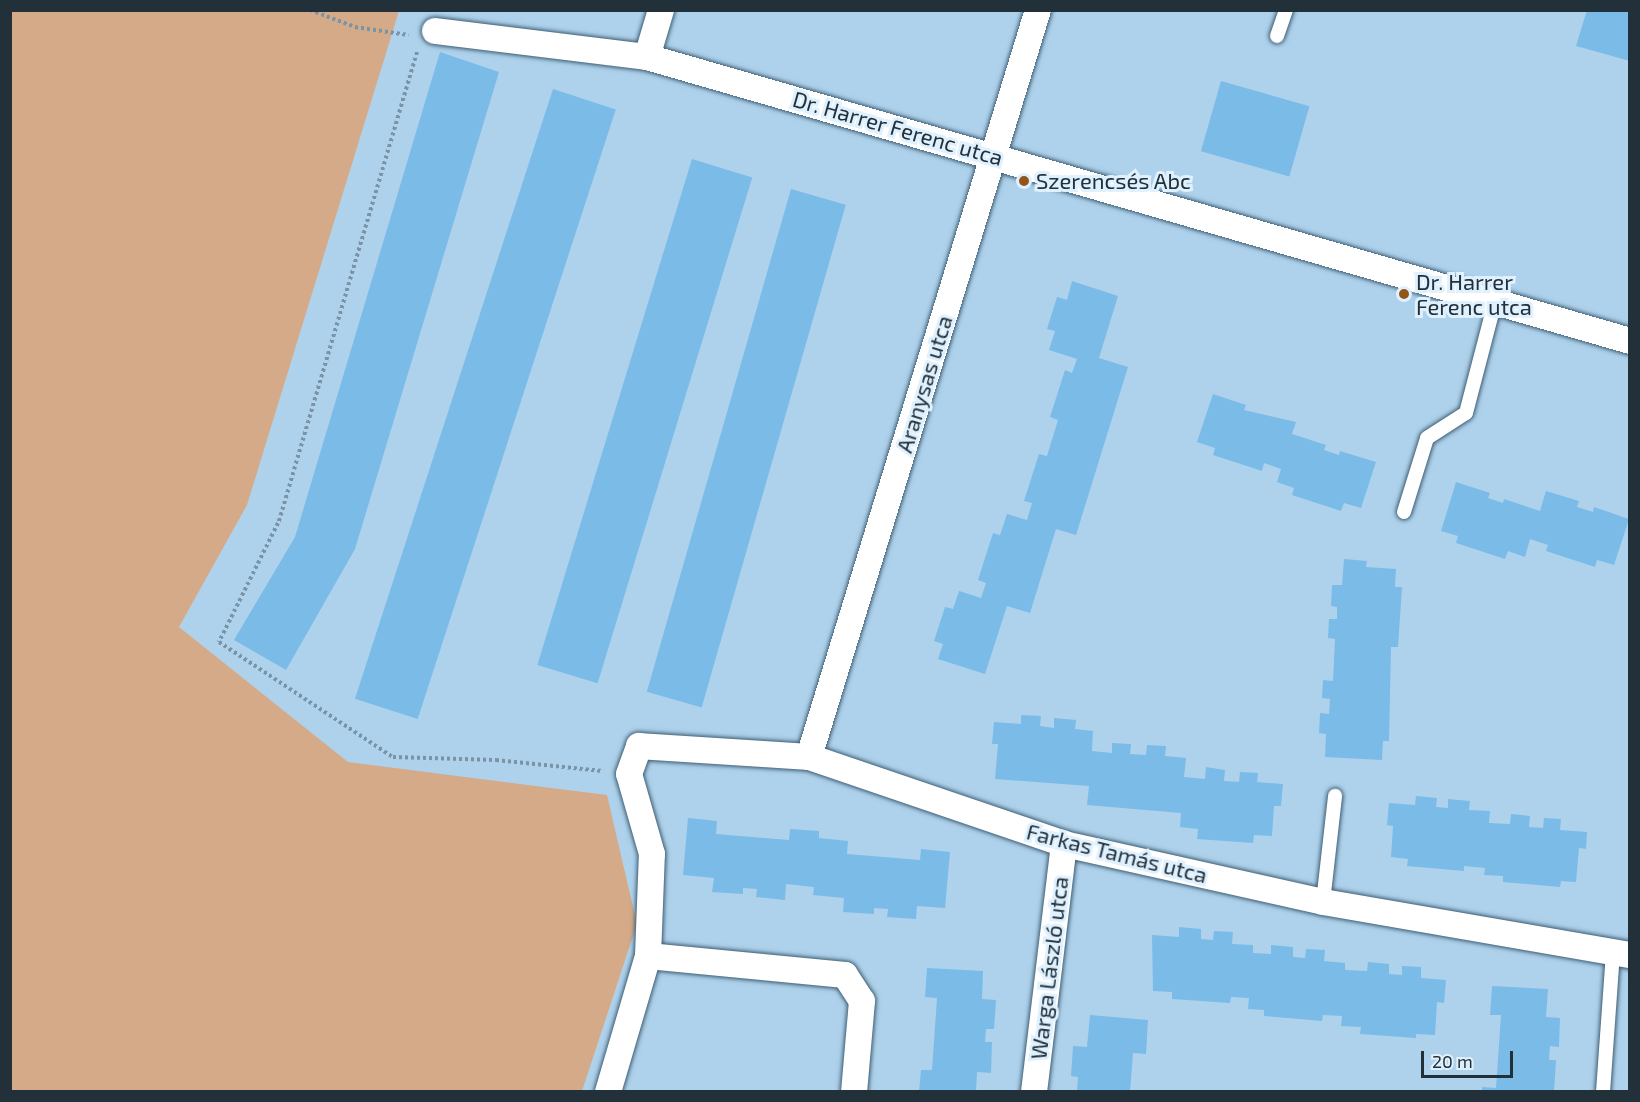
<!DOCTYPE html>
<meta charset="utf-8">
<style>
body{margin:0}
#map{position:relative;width:1640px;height:1102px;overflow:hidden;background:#afd2ec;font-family:"Exo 2",sans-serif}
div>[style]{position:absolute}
.green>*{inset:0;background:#d4aa88}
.building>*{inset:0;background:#7abbe8;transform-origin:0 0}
.path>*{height:4px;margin-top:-2px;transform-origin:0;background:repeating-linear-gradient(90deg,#7993a7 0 3px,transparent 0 6px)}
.roads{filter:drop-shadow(0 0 2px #3e5e74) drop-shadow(0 0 2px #3e5e74)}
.lane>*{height:14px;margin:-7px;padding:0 7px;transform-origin:7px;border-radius:7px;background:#fff}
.street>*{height:26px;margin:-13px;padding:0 13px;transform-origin:13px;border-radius:13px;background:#fff}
.dots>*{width:16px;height:16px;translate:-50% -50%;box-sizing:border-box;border:3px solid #dff1fe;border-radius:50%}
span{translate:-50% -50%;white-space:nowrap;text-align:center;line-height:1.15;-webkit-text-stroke:6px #dff1fe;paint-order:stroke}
.street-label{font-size:22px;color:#22303a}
.poi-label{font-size:22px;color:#22303a}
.left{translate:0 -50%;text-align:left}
.frame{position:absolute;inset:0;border:12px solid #22303a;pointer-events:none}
.scale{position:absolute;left:1421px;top:1051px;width:92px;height:27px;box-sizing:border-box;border:3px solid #22303a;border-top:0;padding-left:8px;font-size:18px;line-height:21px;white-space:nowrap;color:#22303a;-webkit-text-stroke:4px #dff1fe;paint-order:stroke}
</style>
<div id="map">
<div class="green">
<i style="clip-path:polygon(10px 11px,399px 11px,247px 505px,179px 627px,348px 762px,607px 795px,637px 924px,582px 1091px,11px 1091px)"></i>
</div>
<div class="building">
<i style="clip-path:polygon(1587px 10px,1630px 10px,1630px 61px,1576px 46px)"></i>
<i style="clip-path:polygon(440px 52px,499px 72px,355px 549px,286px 670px,234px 640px,295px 537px)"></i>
<i style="left:1221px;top:81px;width:92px;height:73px;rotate:16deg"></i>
<i style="left:553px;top:89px;width:66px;height:641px;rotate:18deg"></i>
<i style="left:692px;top:159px;width:63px;height:529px;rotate:17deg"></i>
<i style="left:791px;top:189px;width:57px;height:523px;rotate:16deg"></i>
<i style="clip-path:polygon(1072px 281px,1118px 296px,1099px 358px,1128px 367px,1076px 535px,1056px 529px,1030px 613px,1007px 606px,985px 674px,938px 659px,943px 644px,934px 641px,945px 607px,953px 609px,959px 591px,981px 598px,986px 583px,978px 580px,993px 533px,1000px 535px,1007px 514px,1027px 520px,1032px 503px,1024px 501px,1039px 454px,1047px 456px,1058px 420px,1050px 417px,1065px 370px,1072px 373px,1077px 359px,1049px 350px,1055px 331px,1047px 329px,1057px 297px,1067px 300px)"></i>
<i style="clip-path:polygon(1213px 394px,1246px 405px,1244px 410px,1296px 422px,1292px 434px,1326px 445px,1324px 450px,1339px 455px,1340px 451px,1376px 462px,1361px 508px,1344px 503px,1341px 511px,1292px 495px,1294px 488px,1277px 482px,1281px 469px,1264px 463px,1262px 471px,1213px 455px,1215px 448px,1197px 442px)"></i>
<i style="clip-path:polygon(1456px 482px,1490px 493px,1488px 498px,1503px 503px,1504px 499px,1540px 511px,1546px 491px,1579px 501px,1577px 507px,1593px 512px,1594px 507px,1629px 519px,1614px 565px,1597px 560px,1595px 567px,1546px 551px,1548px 545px,1530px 539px,1525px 557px,1508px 551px,1505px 559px,1456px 543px,1458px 536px,1441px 531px)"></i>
<i style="clip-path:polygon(1344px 559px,1367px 561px,1366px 567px,1396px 569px,1395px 587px,1402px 587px,1398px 647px,1391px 647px,1389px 741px,1383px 741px,1382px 760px,1325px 757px,1326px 734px,1319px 733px,1320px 713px,1329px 714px,1330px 699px,1322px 698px,1323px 680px,1333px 681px,1335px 639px,1328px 638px,1329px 619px,1337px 619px,1337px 607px,1331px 606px,1332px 585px,1342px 585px)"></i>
<i style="clip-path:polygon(1021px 715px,1041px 716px,1040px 726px,1054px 728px,1054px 718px,1076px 720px,1075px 729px,1093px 731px,1092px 751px,1112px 753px,1112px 743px,1131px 744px,1130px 754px,1146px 755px,1147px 745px,1166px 746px,1165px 756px,1186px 758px,1184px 777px,1205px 779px,1206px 767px,1225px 770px,1224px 781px,1239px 782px,1240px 772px,1258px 773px,1257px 782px,1283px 784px,1281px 806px,1274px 806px,1272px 836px,1254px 835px,1253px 843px,1197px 839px,1198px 829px,1180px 827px,1181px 813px,1087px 805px,1089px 786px,995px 779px,998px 744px,992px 744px,994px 722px,1021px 724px)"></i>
<i style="clip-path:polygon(1416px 796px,1437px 798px,1436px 807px,1448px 808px,1448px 799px,1470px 801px,1469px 810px,1490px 811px,1489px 823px,1510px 824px,1511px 814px,1530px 816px,1529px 827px,1543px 828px,1544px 818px,1561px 819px,1560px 830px,1587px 832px,1586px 849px,1579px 848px,1576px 882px,1561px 881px,1560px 887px,1503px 882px,1503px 876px,1484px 875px,1485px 868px,1464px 866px,1464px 871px,1407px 866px,1408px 859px,1391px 857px,1393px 826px,1387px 825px,1389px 803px,1415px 805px)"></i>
<i style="clip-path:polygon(688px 818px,717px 821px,716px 834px,789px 840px,790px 829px,819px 831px,819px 838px,848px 841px,847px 854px,920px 860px,921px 849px,950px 852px,945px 908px,917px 906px,916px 919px,887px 917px,888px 909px,874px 908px,874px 914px,843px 912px,844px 898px,813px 895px,814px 887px,786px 884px,785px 900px,756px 897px,757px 889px,743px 888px,743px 894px,712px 892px,714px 878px,683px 875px)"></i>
<i style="clip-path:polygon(1179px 927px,1201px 929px,1201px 939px,1213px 940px,1214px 931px,1233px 932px,1232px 944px,1253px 945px,1253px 953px,1271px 954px,1271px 945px,1293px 947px,1293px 957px,1305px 958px,1306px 949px,1325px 950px,1324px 961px,1345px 963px,1345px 970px,1367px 971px,1368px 962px,1389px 964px,1389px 974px,1402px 975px,1402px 966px,1421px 967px,1421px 978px,1446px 980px,1444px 1003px,1437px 1002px,1435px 1035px,1416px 1034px,1416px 1038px,1360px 1034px,1361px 1027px,1341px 1026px,1342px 1016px,1323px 1015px,1322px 1021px,1264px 1016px,1264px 1010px,1248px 1009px,1249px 998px,1231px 997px,1230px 1003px,1172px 999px,1172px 992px,1153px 991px,1152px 935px,1179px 937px)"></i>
<i style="clip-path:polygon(927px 968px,983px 971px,982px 999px,996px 1000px,994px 1029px,986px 1029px,985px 1042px,992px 1042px,991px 1073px,977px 1072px,976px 1092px,919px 1092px,921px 1070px,932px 1070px,937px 998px,925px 997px)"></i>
<i style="clip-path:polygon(1492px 986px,1548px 989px,1546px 1017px,1560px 1018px,1559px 1047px,1550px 1046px,1549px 1060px,1556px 1060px,1554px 1091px,1482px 1092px,1482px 1087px,1496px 1088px,1501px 1015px,1490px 1015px)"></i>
<i style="clip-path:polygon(1090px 1015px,1148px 1020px,1146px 1054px,1133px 1053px,1130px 1092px,1077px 1092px,1078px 1077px,1071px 1076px,1073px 1046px,1087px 1047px)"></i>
</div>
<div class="path">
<i style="left:310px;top:10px;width:48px;rotate:20.7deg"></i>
<i style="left:355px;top:27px;width:54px;rotate:8.6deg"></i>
<i style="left:417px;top:52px;width:491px;rotate:106.4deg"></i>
<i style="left:278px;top:523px;width:133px;rotate:116.4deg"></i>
<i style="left:219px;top:642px;width:209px;rotate:33.5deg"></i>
<i style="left:393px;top:757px;width:103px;rotate:1.7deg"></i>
<i style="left:496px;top:760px;width:107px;rotate:5.9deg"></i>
</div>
<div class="roads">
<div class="lane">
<i style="left:1277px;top:36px;width:28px;rotate:-71deg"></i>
<i style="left:1404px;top:512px;width:77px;rotate:-72.7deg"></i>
<i style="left:1427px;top:438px;width:46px;rotate:-32.7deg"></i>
<i style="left:1466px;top:413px;width:115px;rotate:-75.4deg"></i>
<i style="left:1323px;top:902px;width:107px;rotate:-83.5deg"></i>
<i style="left:1603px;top:1092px;width:138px;rotate:-85.9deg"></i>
</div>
<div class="street">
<i style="left:435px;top:31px;width:214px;rotate:7deg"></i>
<i style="left:647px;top:57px;width:1023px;rotate:16.11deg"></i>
<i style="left:647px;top:57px;width:49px;rotate:-73.4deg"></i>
<i style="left:809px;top:757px;width:781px;rotate:-72.96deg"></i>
<i style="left:648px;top:956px;width:198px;rotate:5.5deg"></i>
<i style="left:845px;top:975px;width:31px;rotate:57deg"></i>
<i style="left:862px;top:1001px;width:91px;rotate:95deg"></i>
<i style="left:608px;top:1092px;width:142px;rotate:-73.6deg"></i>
<i style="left:648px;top:956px;width:102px;rotate:-87.8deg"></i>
<i style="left:652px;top:854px;width:83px;rotate:-106deg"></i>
<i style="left:629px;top:774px;width:30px;rotate:-70deg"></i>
<i style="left:639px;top:746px;width:170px;rotate:3.7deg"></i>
<i style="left:809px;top:757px;width:269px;rotate:18.8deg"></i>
<i style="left:1064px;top:844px;width:265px;rotate:12.6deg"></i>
<i style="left:1323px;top:902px;width:312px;rotate:9.8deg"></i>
<i style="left:1034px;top:1092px;width:250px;rotate:-83.1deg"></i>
</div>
</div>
<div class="dots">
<i style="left:1024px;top:181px;background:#93561a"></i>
<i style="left:1404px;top:294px;background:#93561a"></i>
</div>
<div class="street-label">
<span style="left:898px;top:128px;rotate:16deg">Dr. Harrer Ferenc utca</span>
<span style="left:924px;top:384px;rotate:-73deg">Aranysas utca</span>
<span style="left:1117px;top:853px;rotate:14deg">Farkas Tamás utca</span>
<span style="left:1049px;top:968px;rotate:-83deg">Warga László utca</span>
</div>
<div class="poi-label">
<span class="left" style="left:1036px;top:181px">Szerencsés Abc</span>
<span class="left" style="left:1416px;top:294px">Dr. Harrer<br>Ferenc utca</span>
</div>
<div class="frame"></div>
<div class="scale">20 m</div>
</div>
